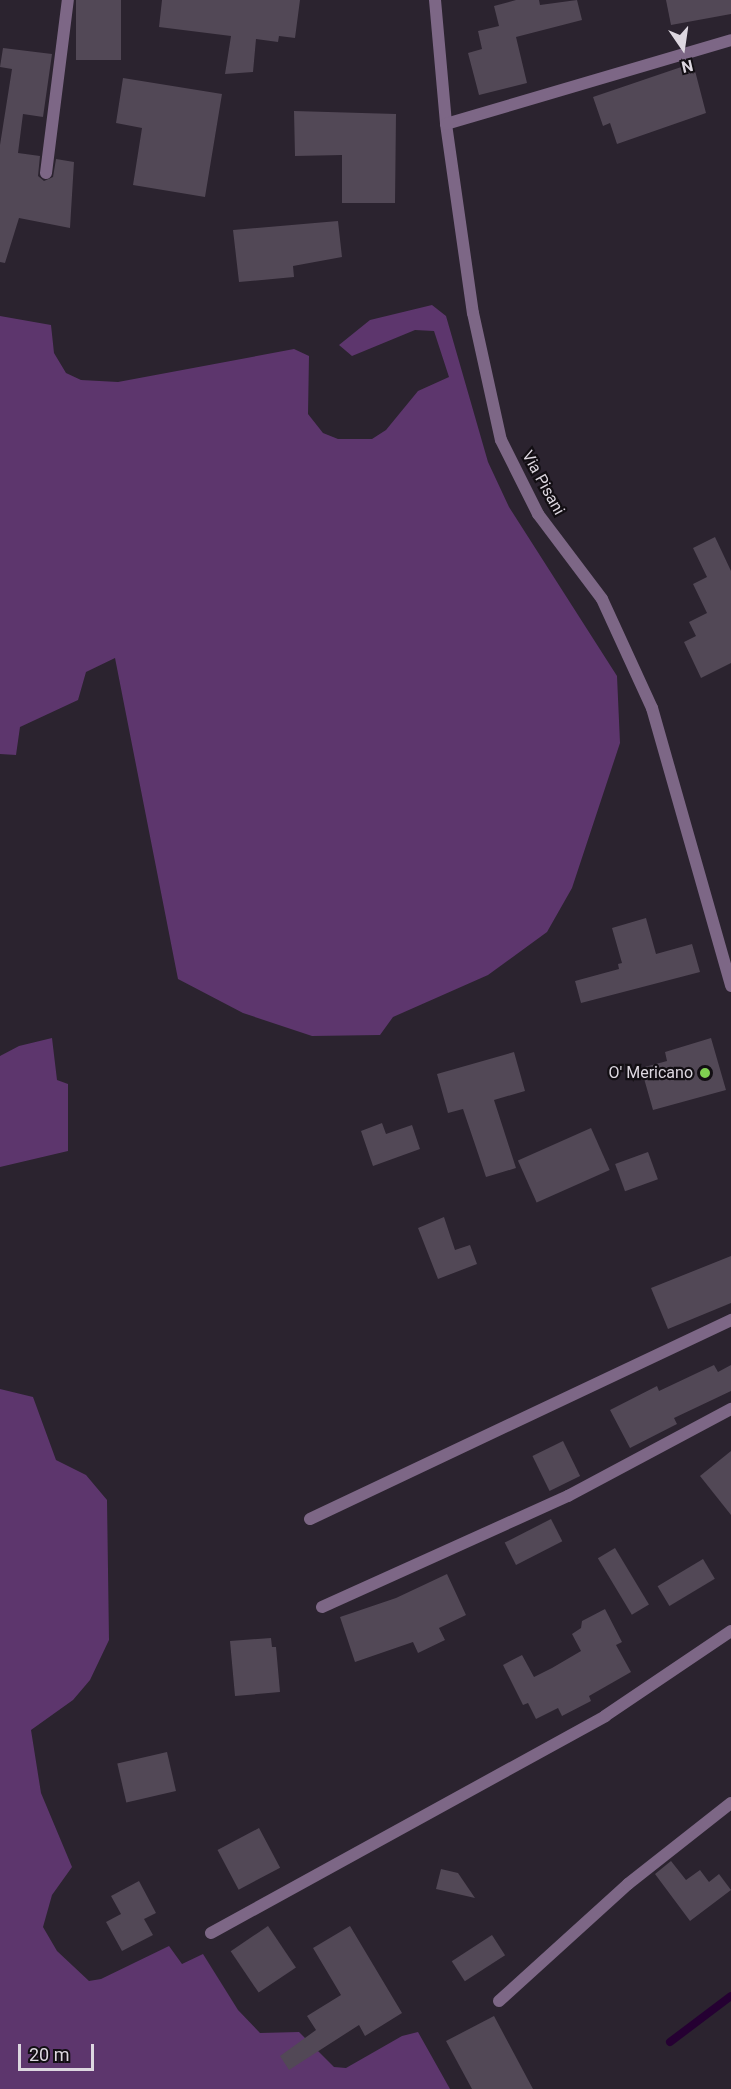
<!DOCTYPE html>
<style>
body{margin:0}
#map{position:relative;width:731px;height:2089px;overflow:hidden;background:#2b232f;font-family:Roboto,sans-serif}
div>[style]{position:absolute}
.green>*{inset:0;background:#5d366d}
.stream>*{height:8px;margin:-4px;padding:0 4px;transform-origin:4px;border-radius:4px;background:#250032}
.building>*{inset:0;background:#524856;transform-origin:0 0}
.service>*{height:12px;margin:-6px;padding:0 6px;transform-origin:6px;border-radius:6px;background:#7d6786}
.minor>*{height:12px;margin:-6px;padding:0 6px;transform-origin:6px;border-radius:6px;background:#7d6786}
.dots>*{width:16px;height:16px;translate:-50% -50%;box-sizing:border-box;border:3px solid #120e13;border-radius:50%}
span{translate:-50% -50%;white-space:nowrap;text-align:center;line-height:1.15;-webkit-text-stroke:4.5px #120e13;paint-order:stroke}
.street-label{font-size:16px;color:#ddd7e0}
.poi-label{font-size:16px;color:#ddd7e0}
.right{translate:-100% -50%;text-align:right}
.north{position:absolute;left:653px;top:18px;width:60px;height:60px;-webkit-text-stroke:4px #120e13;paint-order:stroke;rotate:167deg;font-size:16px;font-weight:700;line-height:24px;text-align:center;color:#ddd7e0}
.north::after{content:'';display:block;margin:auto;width:21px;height:27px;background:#ddd7e0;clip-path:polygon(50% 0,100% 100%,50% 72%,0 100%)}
.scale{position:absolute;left:18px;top:2044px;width:76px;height:27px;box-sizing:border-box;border:3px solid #ddd7e0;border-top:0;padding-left:8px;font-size:18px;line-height:21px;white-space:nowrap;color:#ddd7e0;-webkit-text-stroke:4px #120e13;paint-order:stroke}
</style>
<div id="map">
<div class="green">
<i style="clip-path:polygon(432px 305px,446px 316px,488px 462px,509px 507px,617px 676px,620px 743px,572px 888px,547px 932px,488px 975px,393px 1017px,380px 1035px,312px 1036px,243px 1013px,178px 979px,115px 658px,86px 672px,78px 700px,20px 727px,16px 755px,0 754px,0 316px,51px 325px,54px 353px,66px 373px,81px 380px,118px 382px,294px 349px,309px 356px,308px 414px,323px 433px,338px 439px,372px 439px,386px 430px,418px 391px,449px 377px,434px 331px,415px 330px,352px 356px,339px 345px,370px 320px)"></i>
<i style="clip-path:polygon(52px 1038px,57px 1080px,68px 1084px,68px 1151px,0 1167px,0 1056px,19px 1046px)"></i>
<i style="clip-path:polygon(0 1389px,33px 1397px,56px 1460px,86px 1475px,107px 1500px,109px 1640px,90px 1680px,73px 1700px,31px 1730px,41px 1793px,72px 1867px,52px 1895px,43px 1927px,57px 1951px,89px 1981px,101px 1979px,169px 1946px,182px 1964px,203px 1954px,238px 2010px,260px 2033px,299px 2032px,334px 2067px,346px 2068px,402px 2036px,418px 2032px,450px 2089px,0 2089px)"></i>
</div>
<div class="stream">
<i style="left:670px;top:2042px;width:76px;rotate:-37deg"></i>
</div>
<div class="building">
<i style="left:76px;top:0;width:45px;height:60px"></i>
<i style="clip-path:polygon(162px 0,300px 0,295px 38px,279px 36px,278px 42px,256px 39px,253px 72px,225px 74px,231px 36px,159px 27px)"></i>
<i style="clip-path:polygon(516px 0,539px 0,540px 5px,577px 0,582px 20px,516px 37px,527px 83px,479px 95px,468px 53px,482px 49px,478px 31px,499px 26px,494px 6px)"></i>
<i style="clip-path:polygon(666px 0,731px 0,731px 14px,671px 25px)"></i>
<i style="clip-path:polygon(3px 48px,52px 54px,43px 117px,23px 114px,18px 153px,40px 156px,38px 176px,44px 181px,53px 177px,56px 159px,74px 162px,70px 228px,19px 218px,5px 263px,0 262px,0 145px,12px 69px,0 67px)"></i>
<i style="clip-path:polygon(693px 63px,706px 113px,617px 144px,610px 123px,603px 126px,593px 97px)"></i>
<i style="clip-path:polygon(123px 78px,222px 94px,205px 197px,133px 185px,142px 128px,116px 123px)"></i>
<i style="clip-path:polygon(294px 111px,396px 114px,395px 203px,342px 203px,342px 155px,295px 156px)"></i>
<i style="clip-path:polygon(338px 221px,342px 257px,293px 266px,294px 277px,239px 282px,233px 230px)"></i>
<i style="clip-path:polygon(715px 537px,731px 571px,731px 663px,701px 678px,684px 642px,696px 636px,689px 622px,707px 613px,693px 584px,707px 577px,693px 548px)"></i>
<i style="clip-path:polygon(646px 918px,656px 954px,692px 944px,700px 972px,581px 1003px,575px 981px,619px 969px,618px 964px,622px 963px,612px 928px)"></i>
<i style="clip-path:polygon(711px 1038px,726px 1090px,653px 1110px,641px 1068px,667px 1061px,665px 1052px)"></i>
<i style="clip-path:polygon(514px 1052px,525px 1091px,494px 1100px,516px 1168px,486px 1177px,463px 1109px,448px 1113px,437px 1074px)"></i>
<i style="clip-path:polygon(382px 1123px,386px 1134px,412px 1125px,420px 1149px,373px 1166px,361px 1131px)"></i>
<i style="left:591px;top:1128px;width:46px;height:80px;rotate:66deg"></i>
<i style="left:648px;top:1152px;width:29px;height:35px;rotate:70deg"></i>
<i style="clip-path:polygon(444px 1217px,455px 1250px,470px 1245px,477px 1264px,438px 1279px,418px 1228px)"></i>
<i style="clip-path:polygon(731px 1256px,731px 1303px,668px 1329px,651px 1288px)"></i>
<i style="clip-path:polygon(714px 1365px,718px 1372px,731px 1365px,731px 1391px,674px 1418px,677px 1424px,630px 1448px,610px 1410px,657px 1386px,659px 1391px)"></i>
<i style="left:563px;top:1441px;width:39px;height:34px;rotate:64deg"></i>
<i style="clip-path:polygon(731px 1451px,731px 1515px,700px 1476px)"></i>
<i style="left:551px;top:1519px;width:25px;height:52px;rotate:63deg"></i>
<i style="left:615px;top:1548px;width:66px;height:20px;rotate:59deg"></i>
<i style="left:703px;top:1559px;width:23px;height:53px;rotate:59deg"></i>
<i style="clip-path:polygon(447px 1574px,466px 1615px,439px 1628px,445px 1640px,418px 1653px,413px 1642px,355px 1662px,340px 1617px,396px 1598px)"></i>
<i style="clip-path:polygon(605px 1609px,622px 1642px,616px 1645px,631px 1672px,589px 1696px,591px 1701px,562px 1716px,558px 1708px,536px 1719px,528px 1703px,523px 1705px,503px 1665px,522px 1655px,534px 1677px,552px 1668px,581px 1651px,572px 1634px,581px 1628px,582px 1621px)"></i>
<i style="clip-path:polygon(271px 1638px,272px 1647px,276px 1647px,280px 1692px,235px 1696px,230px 1641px)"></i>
<i style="left:167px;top:1752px;width:40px;height:51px;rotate:77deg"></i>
<i style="left:259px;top:1828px;width:45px;height:47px;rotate:62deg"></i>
<i style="clip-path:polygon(671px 1861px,686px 1880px,700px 1870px,709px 1882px,719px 1874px,731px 1890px,690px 1921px,655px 1874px)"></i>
<i style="clip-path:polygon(441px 1869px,458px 1873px,475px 1898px,436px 1889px)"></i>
<i style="clip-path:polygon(139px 1881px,156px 1913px,144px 1919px,153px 1935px,122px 1951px,106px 1922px,121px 1914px,111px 1896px)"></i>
<i style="left:268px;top:1926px;width:50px;height:45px;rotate:56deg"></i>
<i style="clip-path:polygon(350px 1926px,402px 2013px,365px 2036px,359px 2025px,289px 2070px,280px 2056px,316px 2030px,307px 2016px,341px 1995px,313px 1948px)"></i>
<i style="left:492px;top:1935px;width:24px;height:48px;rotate:57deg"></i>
<i style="clip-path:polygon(494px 2016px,533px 2089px,472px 2089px,446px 2041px)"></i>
</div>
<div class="service">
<i style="left:46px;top:173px;width:174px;rotate:-82.8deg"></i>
<i style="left:310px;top:1519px;width:466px;rotate:-25.3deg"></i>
<i style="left:322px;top:1607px;width:270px;rotate:-24.3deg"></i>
<i style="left:568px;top:1496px;width:185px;rotate:-28.1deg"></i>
<i style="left:211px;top:1933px;width:450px;rotate:-28.8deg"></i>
<i style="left:605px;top:1716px;width:152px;rotate:-34deg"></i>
<i style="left:499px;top:2001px;width:174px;rotate:-42.2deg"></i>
<i style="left:628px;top:1884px;width:131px;rotate:-38.2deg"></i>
</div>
<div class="minor">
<i style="left:435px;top:0;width:124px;rotate:84.9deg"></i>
<i style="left:446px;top:124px;width:191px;rotate:81.9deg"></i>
<i style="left:473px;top:313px;width:130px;rotate:77.6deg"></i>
<i style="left:501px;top:440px;width:83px;rotate:63.4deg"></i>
<i style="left:538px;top:514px;width:106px;rotate:53deg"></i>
<i style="left:602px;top:599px;width:120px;rotate:65.4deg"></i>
<i style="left:652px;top:708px;width:289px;rotate:74.1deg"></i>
<i style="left:446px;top:124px;width:297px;rotate:-16.4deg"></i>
</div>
<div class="dots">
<i style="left:705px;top:1073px;background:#80d051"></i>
</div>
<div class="street-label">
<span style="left:543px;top:483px;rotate:61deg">Via Pisani</span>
</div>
<div class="poi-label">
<span class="right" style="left:693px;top:1073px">O' Mericano</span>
</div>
<div class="north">N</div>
<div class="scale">20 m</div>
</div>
